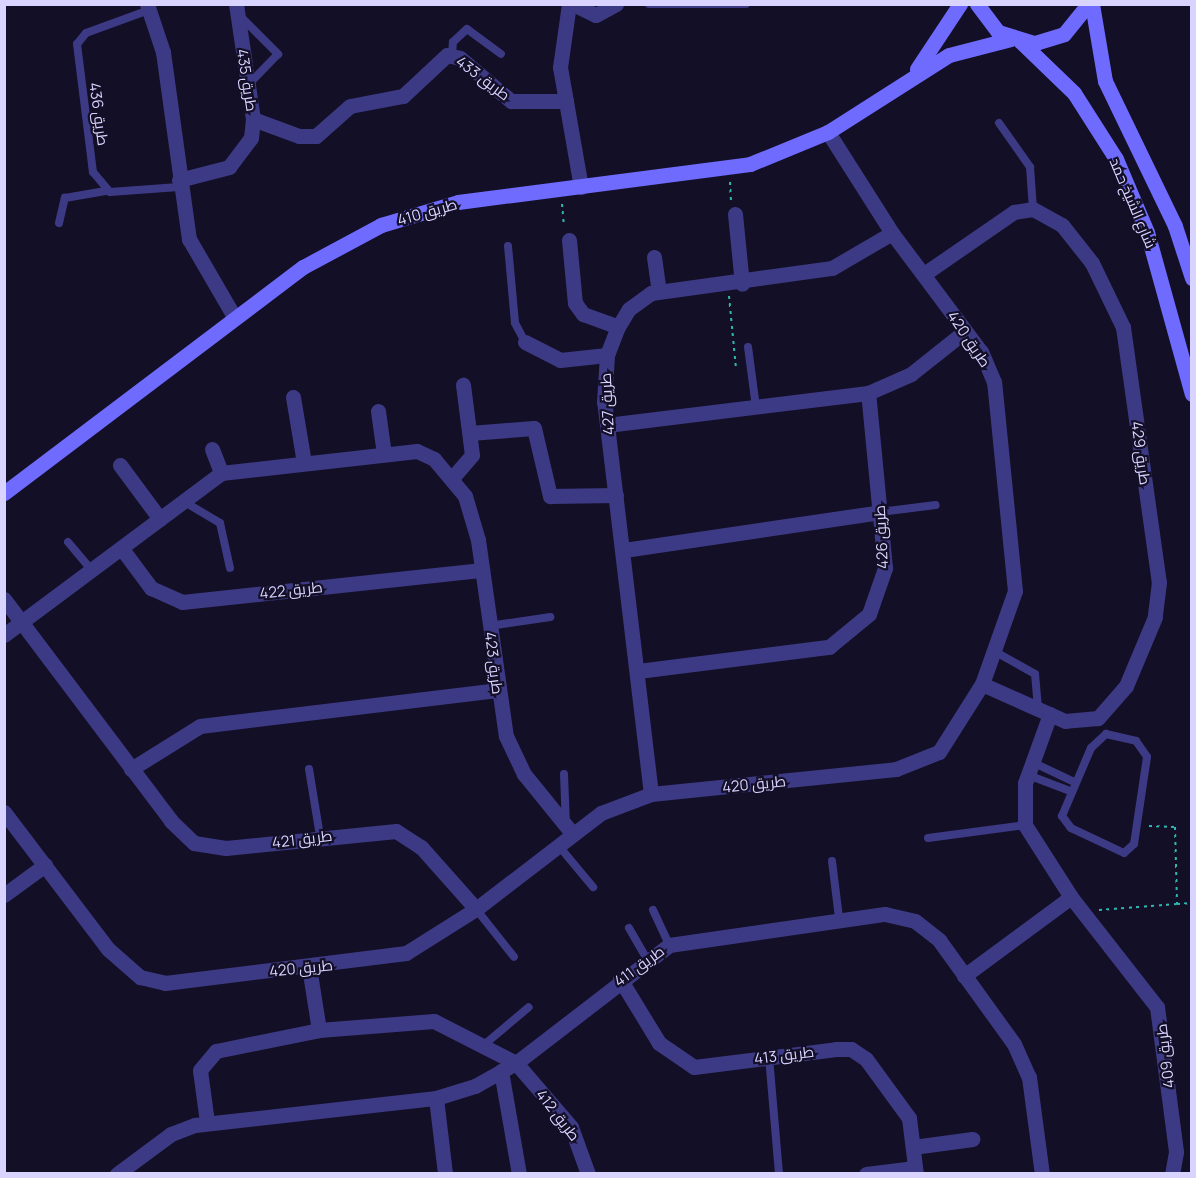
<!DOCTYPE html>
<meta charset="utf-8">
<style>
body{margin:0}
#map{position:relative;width:1196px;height:1178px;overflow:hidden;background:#130f26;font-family:Manrope,Cairo,sans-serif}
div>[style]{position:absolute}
.path>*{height:2px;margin-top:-1px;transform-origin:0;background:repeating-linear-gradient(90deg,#2fb8b0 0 3px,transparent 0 7.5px)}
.lane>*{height:8px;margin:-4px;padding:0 4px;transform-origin:4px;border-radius:4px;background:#3d3a85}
.street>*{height:15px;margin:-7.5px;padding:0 7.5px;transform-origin:7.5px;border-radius:7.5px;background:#3d3a85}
.secondary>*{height:15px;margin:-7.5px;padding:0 7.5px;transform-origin:7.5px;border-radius:7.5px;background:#6f6bff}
span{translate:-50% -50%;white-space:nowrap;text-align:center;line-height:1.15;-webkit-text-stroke:4.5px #130f26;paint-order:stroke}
.street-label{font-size:15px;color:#d9d4ff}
.frame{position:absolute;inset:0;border:6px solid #d9d4ff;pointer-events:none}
</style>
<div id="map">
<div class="path">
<i style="left:730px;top:182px;width:18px;rotate:87deg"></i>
<i style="left:562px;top:204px;width:21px;rotate:85deg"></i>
<i style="left:729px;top:296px;width:73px;rotate:84.5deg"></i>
<i style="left:1149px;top:826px;width:26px;rotate:2deg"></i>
<i style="left:1175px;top:827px;width:77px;rotate:88.5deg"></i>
<i style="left:1177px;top:904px;width:15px;rotate:-4deg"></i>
<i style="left:1099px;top:910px;width:78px;rotate:-4.4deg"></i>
</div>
<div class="lane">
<i style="left:649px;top:4px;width:97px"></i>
<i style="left:149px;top:10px;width:67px;rotate:159.9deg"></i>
<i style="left:86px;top:33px;width:14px;rotate:129deg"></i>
<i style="left:77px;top:44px;width:129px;rotate:82.9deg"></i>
<i style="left:93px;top:172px;width:26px;rotate:50deg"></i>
<i style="left:110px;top:192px;width:69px;rotate:-4.1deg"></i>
<i style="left:238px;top:14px;width:57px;rotate:45deg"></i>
<i style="left:278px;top:54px;width:43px;rotate:134.1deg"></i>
<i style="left:452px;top:55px;width:13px;rotate:-86deg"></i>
<i style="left:453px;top:42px;width:19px;rotate:-43deg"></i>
<i style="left:467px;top:29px;width:42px;rotate:36.3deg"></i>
<i style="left:999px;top:123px;width:54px;rotate:54.8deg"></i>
<i style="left:1030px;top:167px;width:42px;rotate:85.9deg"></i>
<i style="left:59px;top:223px;width:26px;rotate:-77deg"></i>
<i style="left:65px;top:198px;width:41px;rotate:-9.9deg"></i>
<i style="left:508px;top:246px;width:77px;rotate:84.8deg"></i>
<i style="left:515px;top:323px;width:21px;rotate:62deg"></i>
<i style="left:748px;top:347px;width:61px;rotate:82.4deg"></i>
<i style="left:183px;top:501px;width:43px;rotate:30.7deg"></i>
<i style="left:220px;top:523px;width:46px;rotate:77.5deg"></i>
<i style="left:880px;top:512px;width:56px;rotate:-7.1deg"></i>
<i style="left:68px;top:542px;width:38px;rotate:50deg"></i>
<i style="left:489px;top:626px;width:62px;rotate:-8.4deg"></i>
<i style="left:994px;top:651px;width:47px;rotate:29.3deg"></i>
<i style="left:1035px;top:674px;width:35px;rotate:85deg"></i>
<i style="left:1106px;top:734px;width:31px;rotate:13deg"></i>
<i style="left:1136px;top:741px;width:19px;rotate:55deg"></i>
<i style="left:1147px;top:757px;width:88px;rotate:98.5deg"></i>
<i style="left:1134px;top:844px;width:13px;rotate:138deg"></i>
<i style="left:1124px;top:853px;width:59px;rotate:-154.7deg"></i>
<i style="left:1071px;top:828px;width:15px;rotate:-127deg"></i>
<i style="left:1062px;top:816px;width:74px;rotate:-66.9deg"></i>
<i style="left:1091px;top:748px;width:21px;rotate:-43deg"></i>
<i style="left:1032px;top:762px;width:47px;rotate:25.5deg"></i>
<i style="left:309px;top:769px;width:68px;rotate:80.7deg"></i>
<i style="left:564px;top:774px;width:51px;rotate:87.8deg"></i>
<i style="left:1028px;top:775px;width:45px;rotate:20.9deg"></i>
<i style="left:928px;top:838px;width:98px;rotate:-7.6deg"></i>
<i style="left:558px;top:845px;width:55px;rotate:50.2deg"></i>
<i style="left:832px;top:861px;width:57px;rotate:83deg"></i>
<i style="left:476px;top:909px;width:61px;rotate:51.6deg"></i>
<i style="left:653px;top:910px;width:38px;rotate:65deg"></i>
<i style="left:629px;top:928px;width:36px;rotate:60deg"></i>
<i style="left:485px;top:1044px;width:57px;rotate:-40.1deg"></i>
<i style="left:769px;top:1057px;width:117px;rotate:85.1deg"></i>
</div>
<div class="street">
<i style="left:147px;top:4px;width:51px;rotate:71.6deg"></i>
<i style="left:163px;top:52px;width:189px;rotate:82.1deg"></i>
<i style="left:189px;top:239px;width:91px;rotate:59.8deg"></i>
<i style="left:569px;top:4px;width:64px;rotate:98.1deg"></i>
<i style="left:560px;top:67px;width:122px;rotate:80.1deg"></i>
<i style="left:573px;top:4px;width:25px;rotate:26deg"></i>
<i style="left:596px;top:15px;width:23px;rotate:-29deg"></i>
<i style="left:253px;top:119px;width:49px;rotate:20.3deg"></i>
<i style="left:299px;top:136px;width:17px"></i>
<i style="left:316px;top:136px;width:45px;rotate:-41.4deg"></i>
<i style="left:350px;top:106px;width:54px;rotate:-10.7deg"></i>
<i style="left:403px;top:96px;width:60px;rotate:-43deg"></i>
<i style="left:447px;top:55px;width:13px;rotate:13deg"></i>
<i style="left:460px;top:58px;width:67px;rotate:40.1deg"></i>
<i style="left:511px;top:101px;width:55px"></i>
<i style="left:179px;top:180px;width:52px;rotate:-14.6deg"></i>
<i style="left:229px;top:167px;width:36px;rotate:-53deg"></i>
<i style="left:251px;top:138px;width:19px;rotate:-84deg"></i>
<i style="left:253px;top:119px;width:116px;rotate:-98.4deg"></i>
<i style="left:735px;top:214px;width:70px;rotate:84.3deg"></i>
<i style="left:569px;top:240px;width:63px;rotate:84.6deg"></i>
<i style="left:575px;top:303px;width:14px;rotate:54deg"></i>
<i style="left:583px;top:314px;width:37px;rotate:20deg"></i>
<i style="left:654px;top:257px;width:35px;rotate:82deg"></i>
<i style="left:924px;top:274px;width:109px;rotate:-34.6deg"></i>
<i style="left:1014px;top:212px;width:19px;rotate:-9deg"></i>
<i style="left:1033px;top:209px;width:33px;rotate:29deg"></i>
<i style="left:1062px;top:225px;width:48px;rotate:51.7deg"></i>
<i style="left:1092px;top:263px;width:71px;rotate:64.2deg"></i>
<i style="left:1123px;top:327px;width:258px;rotate:82deg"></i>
<i style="left:1159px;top:582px;width:35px;rotate:97deg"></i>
<i style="left:1155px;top:617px;width:75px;rotate:112.8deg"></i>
<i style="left:1126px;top:686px;width:43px;rotate:131.2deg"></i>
<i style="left:1098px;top:718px;width:33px;rotate:175deg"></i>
<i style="left:1065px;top:721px;width:91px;rotate:-156deg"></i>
<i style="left:525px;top:342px;width:39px;rotate:27deg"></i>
<i style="left:560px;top:360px;width:47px;rotate:-6.1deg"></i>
<i style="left:293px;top:397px;width:67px;rotate:80.5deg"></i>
<i style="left:378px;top:411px;width:43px;rotate:82.1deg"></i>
<i style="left:607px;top:425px;width:263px;rotate:-7deg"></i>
<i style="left:868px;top:393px;width:47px;rotate:-23.8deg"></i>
<i style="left:911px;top:374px;width:69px;rotate:-38.5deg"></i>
<i style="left:470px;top:433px;width:64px;rotate:-4.5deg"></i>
<i style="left:534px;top:428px;width:70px;rotate:76.8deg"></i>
<i style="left:550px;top:496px;width:66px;rotate:-0.9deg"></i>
<i style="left:212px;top:449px;width:26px;rotate:69deg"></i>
<i style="left:120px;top:465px;width:67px;rotate:53.5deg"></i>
<i style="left:453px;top:477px;width:29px;rotate:-49deg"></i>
<i style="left:472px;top:455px;width:71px;rotate:-97.3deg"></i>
<i style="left:122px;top:549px;width:49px;rotate:53.4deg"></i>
<i style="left:151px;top:588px;width:34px;rotate:24deg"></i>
<i style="left:182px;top:602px;width:302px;rotate:-6.1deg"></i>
<i style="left:624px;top:550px;width:259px;rotate:-8.4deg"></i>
<i style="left:4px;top:599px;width:278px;rotate:53deg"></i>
<i style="left:171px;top:821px;width:32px;rotate:44deg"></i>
<i style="left:194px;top:843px;width:32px;rotate:9deg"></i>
<i style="left:226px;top:848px;width:171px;rotate:-5.7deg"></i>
<i style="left:396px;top:831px;width:30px;rotate:33deg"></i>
<i style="left:421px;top:847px;width:83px;rotate:48.4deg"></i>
<i style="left:4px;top:635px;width:271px;rotate:-36.7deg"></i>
<i style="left:221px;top:473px;width:197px;rotate:-6.4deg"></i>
<i style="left:417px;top:451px;width:19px;rotate:25deg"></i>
<i style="left:434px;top:459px;width:48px;rotate:50deg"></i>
<i style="left:465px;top:496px;width:46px;rotate:73.5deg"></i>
<i style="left:478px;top:540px;width:198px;rotate:81.9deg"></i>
<i style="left:506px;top:736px;width:42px;rotate:64.7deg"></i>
<i style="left:524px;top:774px;width:76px;rotate:50.9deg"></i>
<i style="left:638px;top:671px;width:193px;rotate:-7.2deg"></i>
<i style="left:829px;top:647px;width:52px;rotate:-39.5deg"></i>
<i style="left:869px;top:614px;width:49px;rotate:-70.8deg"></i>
<i style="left:885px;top:568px;width:176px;rotate:-95.5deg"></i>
<i style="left:1050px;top:714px;width:73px;rotate:109.9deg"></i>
<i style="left:1025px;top:783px;width:42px;rotate:90deg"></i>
<i style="left:1025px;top:825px;width:85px;rotate:57.4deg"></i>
<i style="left:1071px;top:897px;width:140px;rotate:52deg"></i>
<i style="left:1157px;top:1007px;width:146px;rotate:82.5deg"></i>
<i style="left:1176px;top:1152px;width:22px;rotate:100deg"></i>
<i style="left:131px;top:769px;width:81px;rotate:-31.9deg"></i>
<i style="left:200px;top:726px;width:299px;rotate:-6.9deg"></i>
<i style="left:651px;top:794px;width:395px;rotate:-96.8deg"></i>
<i style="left:604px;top:402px;width:47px;rotate:-86.3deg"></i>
<i style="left:607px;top:355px;width:30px;rotate:-69deg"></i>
<i style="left:618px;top:327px;width:21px;rotate:-59deg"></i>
<i style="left:629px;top:309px;width:27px;rotate:-36deg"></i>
<i style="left:651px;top:293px;width:183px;rotate:-7.9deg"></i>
<i style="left:832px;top:268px;width:69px;rotate:-30.3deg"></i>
<i style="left:4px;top:812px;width:172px;rotate:52.8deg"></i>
<i style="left:108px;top:949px;width:43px;rotate:41.2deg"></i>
<i style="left:140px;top:977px;width:26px;rotate:13deg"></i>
<i style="left:165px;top:983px;width:243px;rotate:-7.1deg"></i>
<i style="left:406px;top:953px;width:83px;rotate:-32.2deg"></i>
<i style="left:476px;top:909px;width:158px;rotate:-37.5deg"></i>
<i style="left:601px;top:813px;width:53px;rotate:-20.8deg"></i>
<i style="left:651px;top:794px;width:246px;rotate:-5.8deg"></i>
<i style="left:896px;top:769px;width:46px;rotate:-21.6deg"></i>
<i style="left:939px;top:752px;width:80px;rotate:-57.7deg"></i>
<i style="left:982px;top:684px;width:99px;rotate:-70.5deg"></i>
<i style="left:1015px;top:591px;width:210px;rotate:-95.7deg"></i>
<i style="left:994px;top:382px;width:33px;rotate:-113deg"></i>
<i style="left:981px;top:352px;width:149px;rotate:-126.8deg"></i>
<i style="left:892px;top:233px;width:120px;rotate:-122.4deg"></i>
<i style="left:4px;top:895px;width:51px;rotate:-36.2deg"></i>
<i style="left:309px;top:967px;width:64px;rotate:81deg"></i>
<i style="left:964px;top:976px;width:133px;rotate:-36.4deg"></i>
<i style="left:620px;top:979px;width:75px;rotate:58.6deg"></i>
<i style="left:659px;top:1043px;width:42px;rotate:34.4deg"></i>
<i style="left:694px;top:1067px;width:143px;rotate:-7.2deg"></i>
<i style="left:836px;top:1049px;width:15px"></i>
<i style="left:851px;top:1049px;width:18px;rotate:34deg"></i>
<i style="left:866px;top:1059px;width:73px;rotate:53.9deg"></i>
<i style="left:909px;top:1118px;width:56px;rotate:82.9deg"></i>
<i style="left:501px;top:1071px;width:105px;rotate:80.1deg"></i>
<i style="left:436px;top:1098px;width:77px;rotate:83.2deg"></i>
<i style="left:207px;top:1122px;width:52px;rotate:-97.7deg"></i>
<i style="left:200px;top:1070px;width:25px;rotate:-50deg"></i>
<i style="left:216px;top:1051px;width:105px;rotate:-11.5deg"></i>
<i style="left:319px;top:1030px;width:115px;rotate:-4.5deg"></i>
<i style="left:434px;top:1021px;width:92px;rotate:27.1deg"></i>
<i style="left:516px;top:1063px;width:84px;rotate:49.3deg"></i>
<i style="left:571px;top:1127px;width:50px;rotate:70.1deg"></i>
<i style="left:913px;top:1147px;width:60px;rotate:-7.7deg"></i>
<i style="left:117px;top:1174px;width:67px;rotate:-36.5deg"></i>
<i style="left:171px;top:1134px;width:26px;rotate:-21deg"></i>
<i style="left:195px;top:1125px;width:243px;rotate:-6.4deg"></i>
<i style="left:436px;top:1098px;width:41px;rotate:-17.1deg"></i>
<i style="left:475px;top:1086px;width:47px;rotate:-29.3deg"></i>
<i style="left:516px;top:1063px;width:193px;rotate:-37.6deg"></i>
<i style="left:669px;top:945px;width:218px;rotate:-8.2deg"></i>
<i style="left:885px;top:914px;width:31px;rotate:13deg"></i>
<i style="left:915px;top:921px;width:31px;rotate:38deg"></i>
<i style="left:939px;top:940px;width:128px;rotate:54.2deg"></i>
<i style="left:1014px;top:1044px;width:36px;rotate:66deg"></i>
<i style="left:1029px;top:1077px;width:98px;rotate:82.4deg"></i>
<i style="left:866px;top:1174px;width:49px;rotate:-7deg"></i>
</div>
<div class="secondary">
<i style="left:977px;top:4px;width:35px;rotate:53deg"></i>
<i style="left:998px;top:32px;width:39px;rotate:17deg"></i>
<i style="left:1035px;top:43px;width:30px;rotate:-17deg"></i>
<i style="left:1064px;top:34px;width:38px;rotate:-51deg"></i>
<i style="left:1092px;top:4px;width:78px;rotate:80.4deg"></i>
<i style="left:1105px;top:81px;width:161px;rotate:64.2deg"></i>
<i style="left:1175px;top:226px;width:55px;rotate:71.9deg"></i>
<i style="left:1020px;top:41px;width:75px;rotate:43.9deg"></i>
<i style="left:1074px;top:93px;width:78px;rotate:57.5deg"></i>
<i style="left:1116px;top:159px;width:79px;rotate:67deg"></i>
<i style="left:1147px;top:232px;width:168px;rotate:74.5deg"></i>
<i style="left:917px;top:69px;width:78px;rotate:-56.5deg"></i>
<i style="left:4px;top:493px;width:375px;rotate:-37.1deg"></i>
<i style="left:303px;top:267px;width:89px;rotate:-28.3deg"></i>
<i style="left:381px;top:225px;width:80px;rotate:-16.6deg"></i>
<i style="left:458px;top:202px;width:294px;rotate:-7.4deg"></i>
<i style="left:750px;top:164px;width:84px;rotate:-22.3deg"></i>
<i style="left:828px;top:132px;width:143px;rotate:-32.5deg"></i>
<i style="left:949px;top:55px;width:64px;rotate:-14.5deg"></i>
</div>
<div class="street-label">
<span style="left:483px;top:78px;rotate:37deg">طريق 433</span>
<span style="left:247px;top:80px;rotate:81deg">طريق 435</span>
<span style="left:99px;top:114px;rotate:82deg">طريق 436</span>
<span style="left:1133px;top:203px;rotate:67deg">شارع الشيخ حمد</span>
<span style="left:427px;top:212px;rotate:-16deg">طريق 410</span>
<span style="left:969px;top:339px;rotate:56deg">طريق 420</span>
<span style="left:607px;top:404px;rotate:-93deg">طريق 427</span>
<span style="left:1141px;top:453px;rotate:82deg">طريق 429</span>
<span style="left:881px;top:537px;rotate:-93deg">طريق 426</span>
<span style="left:291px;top:590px;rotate:-6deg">طريق 422</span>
<span style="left:494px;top:663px;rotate:83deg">طريق 423</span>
<span style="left:754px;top:784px;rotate:-6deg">طريق 420</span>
<span style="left:302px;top:839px;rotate:-7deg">طريق 421</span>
<span style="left:639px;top:966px;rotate:-36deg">طريق 411</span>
<span style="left:301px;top:968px;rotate:-6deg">طريق 420</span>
<span style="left:784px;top:1055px;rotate:-7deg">طريق 413</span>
<span style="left:1165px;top:1056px;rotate:-97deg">طريق 409</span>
<span style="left:558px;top:1115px;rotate:52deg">طريق 412</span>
</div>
<div class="frame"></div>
</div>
